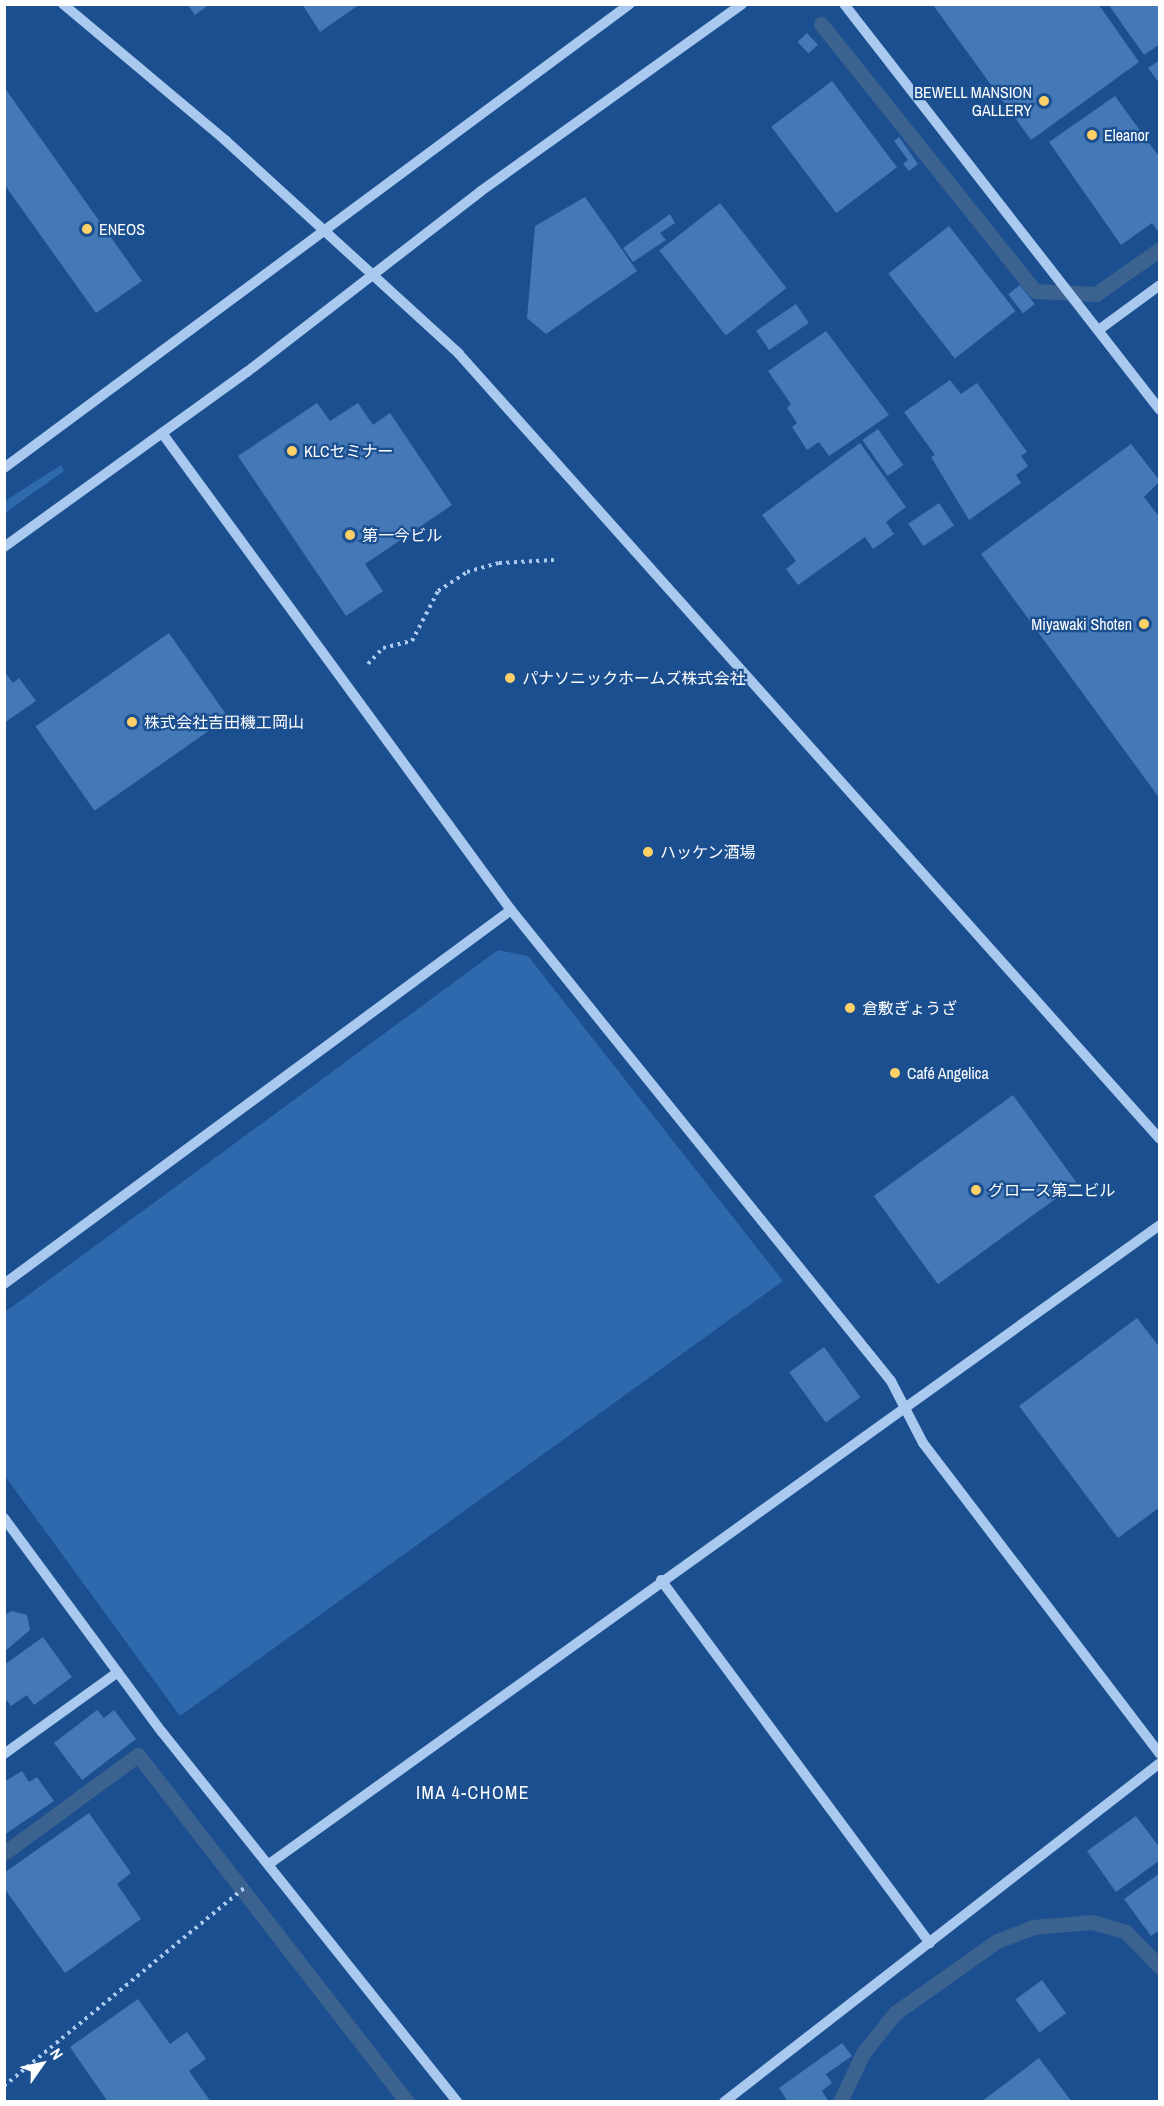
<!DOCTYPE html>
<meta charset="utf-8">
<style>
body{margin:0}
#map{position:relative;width:1164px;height:2106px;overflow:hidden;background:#1b4f8f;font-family:"Archivo Narrow","Noto Sans JP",sans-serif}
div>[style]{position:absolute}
.green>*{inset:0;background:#2e69ad}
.stream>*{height:15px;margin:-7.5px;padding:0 7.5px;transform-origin:7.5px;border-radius:7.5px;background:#3c6290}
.building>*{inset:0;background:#4478b7;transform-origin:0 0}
.path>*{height:4px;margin-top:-2px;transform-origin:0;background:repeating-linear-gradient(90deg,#a9c9ee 0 3px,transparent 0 7.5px)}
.minor>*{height:10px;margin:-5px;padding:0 5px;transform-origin:5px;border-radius:5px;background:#a9c9ee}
.dots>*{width:16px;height:16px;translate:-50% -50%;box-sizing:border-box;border:3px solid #1b4f8f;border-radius:50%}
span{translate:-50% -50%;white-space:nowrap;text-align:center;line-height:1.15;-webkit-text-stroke:4.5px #1b4f8f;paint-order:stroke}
.poi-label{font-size:16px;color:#fff}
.right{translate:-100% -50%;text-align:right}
.left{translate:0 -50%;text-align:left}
.neighbourhood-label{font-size:18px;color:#fff;letter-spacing:1.5px}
.frame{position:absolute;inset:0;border:6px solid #fff;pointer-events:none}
.north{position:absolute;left:12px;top:2034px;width:60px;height:60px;-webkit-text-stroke:4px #1b4f8f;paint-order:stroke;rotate:56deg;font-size:16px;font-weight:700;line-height:24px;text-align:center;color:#fff}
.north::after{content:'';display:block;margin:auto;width:21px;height:27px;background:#fff;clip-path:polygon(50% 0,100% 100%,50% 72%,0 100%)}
</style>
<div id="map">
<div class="green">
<i style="clip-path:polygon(61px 465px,64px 471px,5px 513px,5px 501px)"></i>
<i style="clip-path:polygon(498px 950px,528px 956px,783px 1281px,180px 1716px,5px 1476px,5px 1312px)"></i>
</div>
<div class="stream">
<i style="left:821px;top:24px;width:342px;rotate:51.3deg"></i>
<i style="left:1035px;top:291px;width:61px;rotate:2.8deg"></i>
<i style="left:1096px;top:294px;width:78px;rotate:-35.1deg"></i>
<i style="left:4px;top:1853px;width:166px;rotate:-36.2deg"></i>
<i style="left:138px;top:1755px;width:439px;rotate:52.2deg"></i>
<i style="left:840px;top:2102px;width:54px;rotate:-64.9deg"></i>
<i style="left:863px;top:2053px;width:51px;rotate:-51.3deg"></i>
<i style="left:895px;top:2013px;width:125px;rotate:-35.2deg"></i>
<i style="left:997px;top:1941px;width:39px;rotate:-21deg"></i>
<i style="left:1033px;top:1927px;width:59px;rotate:-4.8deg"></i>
<i style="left:1092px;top:1922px;width:35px;rotate:16deg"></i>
<i style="left:1126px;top:1932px;width:49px;rotate:45.8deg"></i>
</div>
<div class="building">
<i style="clip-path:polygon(187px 4px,210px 4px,195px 15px)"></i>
<i style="clip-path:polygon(302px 4px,360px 4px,320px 32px)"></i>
<i style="clip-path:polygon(1108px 4px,1160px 4px,1160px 44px,1144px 55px)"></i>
<i style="clip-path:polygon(933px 5px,1099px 5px,1139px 62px,1031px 140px)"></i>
<i style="left:807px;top:33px;width:16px;height:13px;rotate:47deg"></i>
<i style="clip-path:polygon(1160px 60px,1160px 84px,1148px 68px)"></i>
<i style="left:832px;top:81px;width:108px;height:76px;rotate:53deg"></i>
<i style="clip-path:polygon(4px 87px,142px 281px,96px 313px,4px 184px)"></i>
<i style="clip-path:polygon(1115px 96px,1160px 158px,1160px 234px,1152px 223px,1121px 245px,1049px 142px)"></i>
<i style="clip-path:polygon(899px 137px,918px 164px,909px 171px,903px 164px,908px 160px,894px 141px)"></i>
<i style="clip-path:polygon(585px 197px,637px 271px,546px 334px,527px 318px,535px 226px)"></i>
<i style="left:720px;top:203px;width:108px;height:77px;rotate:52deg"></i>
<i style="clip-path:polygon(670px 214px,675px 223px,660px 233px,666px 240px,633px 262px,623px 248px)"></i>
<i style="left:949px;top:226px;width:108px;height:77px;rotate:52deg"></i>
<i style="left:1020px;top:285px;width:24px;height:15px;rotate:52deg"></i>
<i style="left:796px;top:304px;width:23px;height:48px;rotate:56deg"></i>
<i style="clip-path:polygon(826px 331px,889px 415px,829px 456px,819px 442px,807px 450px,792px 427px,797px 423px,787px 408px,791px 404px,768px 371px)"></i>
<i style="clip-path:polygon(950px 380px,961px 394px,977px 383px,1027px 452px,1021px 456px,1028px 466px,1016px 475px,1021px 483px,969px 520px,931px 457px,935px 455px,904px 412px)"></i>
<i style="clip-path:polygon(317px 403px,330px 421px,358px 403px,373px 425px,390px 413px,452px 505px,365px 564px,383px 591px,346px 616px,238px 456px)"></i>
<i style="left:878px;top:429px;width:44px;height:19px;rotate:55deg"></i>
<i style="clip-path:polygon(860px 443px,906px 507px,886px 522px,894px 534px,873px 549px,865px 537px,798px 585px,786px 569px,796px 561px,762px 515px)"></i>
<i style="clip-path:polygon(1131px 444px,1160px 481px,1144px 497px,1160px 518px,1160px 799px,981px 554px)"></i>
<i style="left:939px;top:503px;width:27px;height:37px;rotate:56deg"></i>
<i style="left:169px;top:633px;width:103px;height:163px;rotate:55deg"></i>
<i style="clip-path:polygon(4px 671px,13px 683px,19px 678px,36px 701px,4px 723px)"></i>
<i style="left:1013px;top:1095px;width:109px;height:172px;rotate:54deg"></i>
<i style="clip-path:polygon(1137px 1318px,1160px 1348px,1160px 1507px,1118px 1538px,1019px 1406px)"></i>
<i style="left:824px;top:1347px;width:62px;height:43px;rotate:54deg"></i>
<i style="clip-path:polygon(12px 1611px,27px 1615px,30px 1630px,4px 1652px,4px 1615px)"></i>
<i style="clip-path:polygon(43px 1637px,72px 1677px,34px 1705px,27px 1695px,11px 1706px,4px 1697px,4px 1665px)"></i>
<i style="clip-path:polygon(97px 1710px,104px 1718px,114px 1710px,136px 1739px,82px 1780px,54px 1743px)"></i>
<i style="clip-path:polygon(22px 1771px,29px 1782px,37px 1777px,54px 1801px,4px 1835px,4px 1782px)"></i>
<i style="clip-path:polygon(89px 1813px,131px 1873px,117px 1884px,141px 1919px,65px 1973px,4px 1888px,4px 1873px)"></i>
<i style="clip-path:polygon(1136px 1816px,1160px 1848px,1160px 1860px,1116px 1892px,1087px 1851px)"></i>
<i style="clip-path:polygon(1160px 1873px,1160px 1930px,1151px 1936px,1124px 1899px)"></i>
<i style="left:1042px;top:1980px;width:41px;height:33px;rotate:54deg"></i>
<i style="clip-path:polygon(138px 1999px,170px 2044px,187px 2032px,206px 2059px,189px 2071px,211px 2102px,108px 2102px,70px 2047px)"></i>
<i style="clip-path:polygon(842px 2043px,852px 2056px,826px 2074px,832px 2083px,822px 2091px,829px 2102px,788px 2102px,779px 2088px)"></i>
<i style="clip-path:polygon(1039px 2058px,1072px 2102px,981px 2102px)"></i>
</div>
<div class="path">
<i style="left:368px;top:664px;width:22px;rotate:-47deg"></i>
<i style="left:383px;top:648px;width:30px;rotate:-14deg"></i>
<i style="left:412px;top:641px;width:56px;rotate:-62.5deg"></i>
<i style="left:438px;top:591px;width:35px;rotate:-33deg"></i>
<i style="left:467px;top:572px;width:33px;rotate:-16deg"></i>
<i style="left:499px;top:563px;width:55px;rotate:-3.1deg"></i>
<i style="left:4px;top:2086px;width:315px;rotate:-39.5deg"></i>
</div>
<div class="minor">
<i style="left:63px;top:4px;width:212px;rotate:40deg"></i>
<i style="left:225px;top:140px;width:317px;rotate:42.4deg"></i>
<i style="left:459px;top:354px;width:1052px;rotate:48.24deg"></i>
<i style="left:844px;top:4px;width:514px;rotate:52.11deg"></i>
<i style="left:1100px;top:329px;width:74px;rotate:-36.3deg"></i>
<i style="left:162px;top:433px;width:591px;rotate:53.81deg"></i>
<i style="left:511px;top:910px;width:605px;rotate:51.1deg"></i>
<i style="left:891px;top:1381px;width:70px;rotate:62.7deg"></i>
<i style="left:923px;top:1443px;width:391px;rotate:52.7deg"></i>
<i style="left:4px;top:468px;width:779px;rotate:-36.55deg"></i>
<i style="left:4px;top:547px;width:299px;rotate:-35.8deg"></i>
<i style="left:247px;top:372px;width:296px;rotate:-37.7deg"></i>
<i style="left:481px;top:191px;width:321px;rotate:-35.6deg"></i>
<i style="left:4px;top:1284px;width:630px;rotate:-36.42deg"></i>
<i style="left:4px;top:1518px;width:266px;rotate:53.6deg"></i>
<i style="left:162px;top:1732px;width:473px;rotate:51.4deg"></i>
<i style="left:661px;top:1580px;width:452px;rotate:53.5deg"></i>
<i style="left:4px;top:1754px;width:140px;rotate:-35.7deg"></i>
<i style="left:269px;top:1864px;width:1096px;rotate:-35.65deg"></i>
<i style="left:724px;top:2102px;width:552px;rotate:-37.87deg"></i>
</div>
<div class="dots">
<i style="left:1044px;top:101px;background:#ffd166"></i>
<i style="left:1092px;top:135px;background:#ffd166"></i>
<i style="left:87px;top:229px;background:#ffd166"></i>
<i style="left:292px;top:451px;background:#ffd166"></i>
<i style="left:350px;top:535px;background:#ffd166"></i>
<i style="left:1144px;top:624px;background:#ffd166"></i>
<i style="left:510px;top:678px;background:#ffd166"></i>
<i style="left:132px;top:722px;background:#ffd166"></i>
<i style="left:648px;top:852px;background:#ffd166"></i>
<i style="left:850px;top:1008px;background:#ffd166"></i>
<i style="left:895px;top:1073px;background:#ffd166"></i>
<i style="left:976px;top:1190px;background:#ffd166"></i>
</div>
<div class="poi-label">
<span class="right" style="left:1032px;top:101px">BEWELL MANSION<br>GALLERY</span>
<span class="left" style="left:1104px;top:135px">Eleanor</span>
<span class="left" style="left:99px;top:229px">ENEOS</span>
<span class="left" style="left:304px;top:451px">KLCセミナー</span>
<span class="left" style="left:362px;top:535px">第一今ビル</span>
<span class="right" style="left:1132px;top:624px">Miyawaki Shoten</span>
<span class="left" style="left:522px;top:678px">パナソニックホームズ株式会社</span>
<span class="left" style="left:144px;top:722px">株式会社吉田機工岡山</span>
<span class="left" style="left:660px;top:852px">ハッケン酒場</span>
<span class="left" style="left:862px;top:1008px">倉敷ぎょうざ</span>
<span class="left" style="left:907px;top:1073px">Café Angelica</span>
<span class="left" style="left:988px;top:1190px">グロース第二ビル</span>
</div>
<div class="neighbourhood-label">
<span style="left:473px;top:1793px">IMA 4-CHOME</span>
</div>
<div class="frame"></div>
<div class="north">N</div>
</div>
